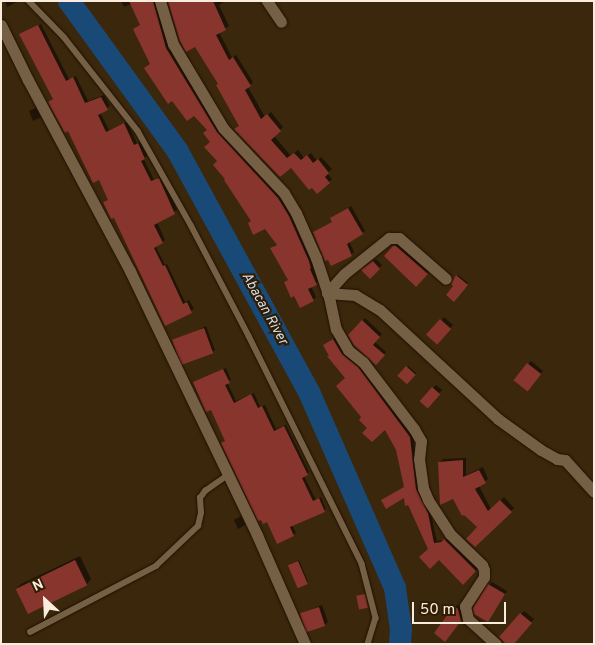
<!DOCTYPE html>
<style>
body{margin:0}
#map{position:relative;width:595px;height:645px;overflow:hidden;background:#3a270c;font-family:Overpass,sans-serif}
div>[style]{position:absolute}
.shadow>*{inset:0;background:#0007;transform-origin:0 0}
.river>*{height:22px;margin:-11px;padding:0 11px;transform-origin:11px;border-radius:11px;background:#194a77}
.building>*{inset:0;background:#88352e;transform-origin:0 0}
.roads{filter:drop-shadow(0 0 1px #210f00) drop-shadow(0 0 1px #210f00)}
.lane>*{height:5.5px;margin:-2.75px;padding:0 2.75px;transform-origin:2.75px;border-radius:2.75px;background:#766045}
.street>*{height:11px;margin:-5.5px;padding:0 5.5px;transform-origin:5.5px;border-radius:5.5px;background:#766045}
span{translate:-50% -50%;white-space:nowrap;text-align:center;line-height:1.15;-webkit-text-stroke:4.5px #301d03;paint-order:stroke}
.water-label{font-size:14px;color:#cedeef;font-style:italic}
.frame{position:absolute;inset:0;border:2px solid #faeddd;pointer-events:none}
.north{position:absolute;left:20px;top:575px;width:50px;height:50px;-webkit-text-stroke:4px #301d03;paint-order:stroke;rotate:335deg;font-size:14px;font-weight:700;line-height:20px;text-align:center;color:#faeddd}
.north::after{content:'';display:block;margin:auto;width:18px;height:22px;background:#faeddd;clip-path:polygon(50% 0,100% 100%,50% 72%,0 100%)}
.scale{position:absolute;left:412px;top:602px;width:94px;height:22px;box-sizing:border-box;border:2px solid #faeddd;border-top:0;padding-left:6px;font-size:15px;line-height:18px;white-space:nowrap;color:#faeddd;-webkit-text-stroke:4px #301d03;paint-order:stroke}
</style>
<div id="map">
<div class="shadow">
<i style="clip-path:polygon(5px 1px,19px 1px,7px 7px)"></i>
<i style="clip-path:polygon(121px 1px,156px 1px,219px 129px,281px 195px,292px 214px,319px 281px,311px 286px,316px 297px,313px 300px,295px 294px,285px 282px,289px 279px,271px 248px,278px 244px,266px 227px,249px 223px,252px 220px,227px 179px,208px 130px,151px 64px,135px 29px,141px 24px,131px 4px,124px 7px)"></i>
<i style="clip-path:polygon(169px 1px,225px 1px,219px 5px,229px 26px,219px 32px,232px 58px,236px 55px,253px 82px,248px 87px,265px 117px,271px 112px,283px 127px,274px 136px,291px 156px,298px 150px,304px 158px,311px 153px,317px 161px,321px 157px,332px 169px,327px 173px,332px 179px,329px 182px,291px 167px,240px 125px,220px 84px)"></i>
<i style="clip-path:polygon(41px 24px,69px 79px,76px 76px,88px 101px,104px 95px,110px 106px,100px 112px,109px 130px,127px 122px,137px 143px,140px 142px,147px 155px,144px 159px,154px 180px,162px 176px,177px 210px,157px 222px,165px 240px,156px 247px,165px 265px,167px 264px,185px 302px,189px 300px,194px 309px,165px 324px,114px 216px,104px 203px,109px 199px,100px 178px,50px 102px,54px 98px,21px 35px)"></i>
<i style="clip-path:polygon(36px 108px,41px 117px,33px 121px,29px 111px)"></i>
<i style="clip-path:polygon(351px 206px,365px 231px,349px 241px,354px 252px,351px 255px,314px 232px,333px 222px,334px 216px)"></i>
<i style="clip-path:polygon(397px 243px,430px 270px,416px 286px,385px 256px)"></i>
<i style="clip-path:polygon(376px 259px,382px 265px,370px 277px,366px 267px)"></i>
<i style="clip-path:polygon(458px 275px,468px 283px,454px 300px,457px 276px)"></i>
<i style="left:444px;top:317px;width:12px;height:23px;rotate:42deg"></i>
<i style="clip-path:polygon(365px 318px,382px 334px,375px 342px,386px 352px,376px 364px,350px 335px)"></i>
<i style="clip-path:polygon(206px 326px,215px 350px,212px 352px,174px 343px)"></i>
<i style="clip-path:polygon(336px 337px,361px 364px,413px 434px,418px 486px,430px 510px,437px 541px,445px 540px,448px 537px,479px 568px,463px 583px,429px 549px,404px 496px,382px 500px,406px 486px,398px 449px,385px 428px,369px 428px,347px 378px,324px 345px)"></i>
<i style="clip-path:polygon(531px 361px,543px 371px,529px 387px,514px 380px)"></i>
<i style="left:408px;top:366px;width:11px;height:13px;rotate:41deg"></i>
<i style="clip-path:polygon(226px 368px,231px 380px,227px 382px,236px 401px,254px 393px,260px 407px,265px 405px,276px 429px,286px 425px,309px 472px,304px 476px,316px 500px,321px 497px,326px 509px,292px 525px,296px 533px,278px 542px,197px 381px)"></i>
<i style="clip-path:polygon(436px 385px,442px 390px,430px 404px,433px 388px)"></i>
<i style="clip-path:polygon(466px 458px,466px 475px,483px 467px,488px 479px,479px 486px,491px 509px,504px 497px,514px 508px,475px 546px,479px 527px,440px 462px,443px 459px)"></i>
<i style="clip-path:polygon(241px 516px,245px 525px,238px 529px,234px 520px)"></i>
<i style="clip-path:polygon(80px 556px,91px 579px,87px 584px,16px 589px,21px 584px)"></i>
<i style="clip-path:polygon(299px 560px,308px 582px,307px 583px,291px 564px)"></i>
<i style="clip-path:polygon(492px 582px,507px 591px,490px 617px,489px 585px)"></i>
<i style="clip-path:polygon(458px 604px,463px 617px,448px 637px,435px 633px)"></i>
<i style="clip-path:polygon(322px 605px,328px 622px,325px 625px,301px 614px)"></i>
<i style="clip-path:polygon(524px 611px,534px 619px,513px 644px,501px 637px)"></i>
</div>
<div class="river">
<i style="left:69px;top:1px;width:184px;rotate:54.1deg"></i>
<i style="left:177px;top:150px;width:276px;rotate:61.4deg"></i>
<i style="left:309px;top:392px;width:214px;rotate:66.3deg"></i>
<i style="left:395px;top:588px;width:41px;rotate:81.7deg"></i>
<i style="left:401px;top:629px;width:15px;rotate:94deg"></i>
</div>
<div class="building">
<i style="clip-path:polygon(129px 1px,153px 1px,166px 48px,217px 132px,278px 198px,289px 216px,309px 261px,311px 268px,310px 269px,317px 285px,308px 289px,314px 301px,300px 308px,294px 296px,291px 298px,284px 282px,288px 280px,270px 248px,277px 245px,265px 229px,253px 235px,248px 223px,251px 221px,224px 180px,225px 179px,213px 165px,217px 161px,204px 147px,210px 142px,203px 133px,207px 130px,194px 116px,187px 121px,172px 101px,168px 104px,144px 68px,150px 64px,133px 29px,140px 25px)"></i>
<i style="clip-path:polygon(168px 1px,213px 1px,226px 30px,216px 35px,229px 60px,233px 57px,251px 86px,245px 90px,261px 119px,267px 114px,281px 131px,271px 140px,287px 158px,294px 153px,301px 160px,307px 155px,313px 163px,318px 159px,329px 173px,325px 177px,330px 183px,317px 194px,312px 188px,309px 190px,291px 168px,280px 177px,234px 129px,239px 126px,216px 85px,218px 84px,195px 47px,186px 52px,180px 41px)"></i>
<i style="clip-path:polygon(38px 25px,66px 81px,73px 77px,85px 103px,101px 97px,108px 110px,98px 115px,106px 132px,124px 123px,134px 145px,138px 143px,145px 159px,141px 161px,151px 181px,159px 178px,175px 214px,154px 225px,163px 243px,154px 248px,163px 266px,165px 265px,183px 304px,187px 302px,192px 313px,165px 326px,114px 218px,111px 219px,103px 202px,108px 200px,99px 180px,93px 183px,68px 131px,65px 133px,48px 102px,53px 99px,19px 34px)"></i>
<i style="clip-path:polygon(348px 208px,363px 234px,347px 244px,352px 256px,331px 266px,328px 260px,325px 261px,313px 232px,332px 222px,330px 218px)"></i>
<i style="clip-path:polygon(393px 246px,396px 246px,428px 274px,416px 287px,384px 256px)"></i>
<i style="clip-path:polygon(373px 261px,380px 269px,370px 279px,361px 270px)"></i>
<i style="clip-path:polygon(456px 275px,468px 285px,454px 302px,446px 295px,453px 286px,451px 284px)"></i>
<i style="left:440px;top:319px;width:15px;height:21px;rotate:42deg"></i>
<i style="clip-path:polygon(362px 320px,380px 337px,373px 345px,385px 355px,376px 365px,354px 345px,348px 335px)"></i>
<i style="left:204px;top:328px;width:27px;height:34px;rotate:70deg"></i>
<i style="clip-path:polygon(333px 339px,342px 354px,358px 367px,410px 437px,416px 489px,428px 513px,434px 543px,441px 542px,444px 539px,476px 571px,463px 585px,439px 560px,430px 569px,419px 557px,428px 549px,408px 505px,405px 506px,404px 498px,386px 509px,381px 500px,404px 487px,396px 450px,385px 430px,372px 442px,362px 433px,367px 428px,359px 420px,361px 417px,336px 386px,345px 378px,327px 356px,329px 356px,323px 345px)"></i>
<i style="left:527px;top:363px;width:18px;height:22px;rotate:38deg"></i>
<i style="left:406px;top:366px;width:13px;height:13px;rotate:42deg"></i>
<i style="clip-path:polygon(223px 369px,230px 383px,225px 385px,234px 403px,251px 394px,258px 408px,262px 406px,274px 431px,284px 426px,308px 475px,302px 478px,313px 501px,319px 498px,325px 512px,290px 527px,294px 536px,277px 544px,267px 522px,263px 524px,261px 520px,258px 521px,221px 443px,225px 441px,211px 410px,206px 412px,193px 382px)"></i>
<i style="left:432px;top:387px;width:11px;height:19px;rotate:41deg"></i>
<i style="clip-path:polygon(463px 460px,463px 477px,479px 470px,486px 483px,475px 489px,488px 511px,500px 500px,512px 512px,475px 547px,466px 539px,477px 527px,464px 515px,462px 516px,453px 499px,440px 505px,438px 462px)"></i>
<i style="left:75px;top:560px;width:28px;height:66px;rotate:64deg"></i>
<i style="left:298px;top:561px;width:25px;height:11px;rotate:67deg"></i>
<i style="clip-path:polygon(488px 584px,505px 594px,488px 622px,474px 614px,473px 608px)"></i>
<i style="left:365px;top:594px;width:14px;height:9px;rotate:78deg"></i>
<i style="clip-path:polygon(454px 606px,458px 609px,461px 621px,445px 642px,434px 633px)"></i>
<i style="left:319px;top:607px;width:20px;height:20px;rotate:72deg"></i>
<i style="clip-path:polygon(520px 613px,532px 623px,514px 644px,506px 644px,499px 637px)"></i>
</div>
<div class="roads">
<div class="lane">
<i style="left:29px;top:1px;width:50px;rotate:45.8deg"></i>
<i style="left:64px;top:37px;width:120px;rotate:51.8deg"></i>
<i style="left:138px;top:131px;width:108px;rotate:60.6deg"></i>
<i style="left:191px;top:225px;width:125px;rotate:62.4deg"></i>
<i style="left:249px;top:336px;width:254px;rotate:63.6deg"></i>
<i style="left:362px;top:564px;width:56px;rotate:75.5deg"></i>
<i style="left:376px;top:618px;width:27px;rotate:107deg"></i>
<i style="left:30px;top:632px;width:142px;rotate:-27.6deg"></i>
<i style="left:156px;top:566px;width:58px;rotate:-43.6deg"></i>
<i style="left:198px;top:526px;width:13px;rotate:-77deg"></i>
<i style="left:201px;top:513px;width:15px;rotate:-94deg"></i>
<i style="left:200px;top:498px;width:9px;rotate:-54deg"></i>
<i style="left:205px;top:491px;width:28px;rotate:-35deg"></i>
</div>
<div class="street">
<i style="left:160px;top:1px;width:45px;rotate:73.2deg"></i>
<i style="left:173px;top:44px;width:98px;rotate:59.2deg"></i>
<i style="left:223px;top:128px;width:89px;rotate:46.8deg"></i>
<i style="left:284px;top:193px;width:23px;rotate:59deg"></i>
<i style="left:296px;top:213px;width:49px;rotate:66deg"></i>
<i style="left:316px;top:258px;width:41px;rotate:71.6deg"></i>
<i style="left:329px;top:297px;width:33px;rotate:78deg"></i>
<i style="left:336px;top:329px;width:24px;rotate:60deg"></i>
<i style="left:348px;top:350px;width:19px;rotate:39deg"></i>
<i style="left:363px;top:362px;width:84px;rotate:52.7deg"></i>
<i style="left:414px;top:429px;width:14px;rotate:60deg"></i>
<i style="left:421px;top:441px;width:18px;rotate:96deg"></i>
<i style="left:419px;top:459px;width:29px;rotate:82deg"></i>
<i style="left:423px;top:488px;width:13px;rotate:67deg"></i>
<i style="left:428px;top:500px;width:40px;rotate:57.1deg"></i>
<i style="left:450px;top:534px;width:45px;rotate:44.1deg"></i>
<i style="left:482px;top:565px;width:5px;rotate:68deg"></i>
<i style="left:484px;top:570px;width:7px;rotate:90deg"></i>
<i style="left:484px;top:577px;width:35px;rotate:123deg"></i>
<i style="left:465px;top:606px;width:13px;rotate:77deg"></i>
<i style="left:468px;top:619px;width:38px;rotate:42deg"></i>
<i style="left:267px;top:1px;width:25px;rotate:56deg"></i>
<i style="left:1px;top:25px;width:61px;rotate:63.9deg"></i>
<i style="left:28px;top:80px;width:217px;rotate:61.9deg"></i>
<i style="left:130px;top:271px;width:293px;rotate:64.3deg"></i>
<i style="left:257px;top:535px;width:119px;rotate:66.2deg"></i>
<i style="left:327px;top:293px;width:28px;rotate:4deg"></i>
<i style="left:355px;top:295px;width:29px;rotate:31deg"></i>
<i style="left:380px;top:310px;width:161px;rotate:42.7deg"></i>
<i style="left:498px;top:419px;width:53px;rotate:35.8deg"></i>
<i style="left:541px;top:450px;width:18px;rotate:29deg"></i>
<i style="left:557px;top:459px;width:8px;rotate:7deg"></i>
<i style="left:565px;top:460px;width:43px;rotate:47.8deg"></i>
<i style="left:327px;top:293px;width:25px;rotate:-48deg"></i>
<i style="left:344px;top:274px;width:58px;rotate:-38.7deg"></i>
<i style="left:389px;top:238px;width:10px"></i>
<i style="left:399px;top:238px;width:62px;rotate:41.1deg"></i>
</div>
</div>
<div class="water-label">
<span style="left:264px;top:309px;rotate:61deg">Abacan River</span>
</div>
<div class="frame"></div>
<div class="north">N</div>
<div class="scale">50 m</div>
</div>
